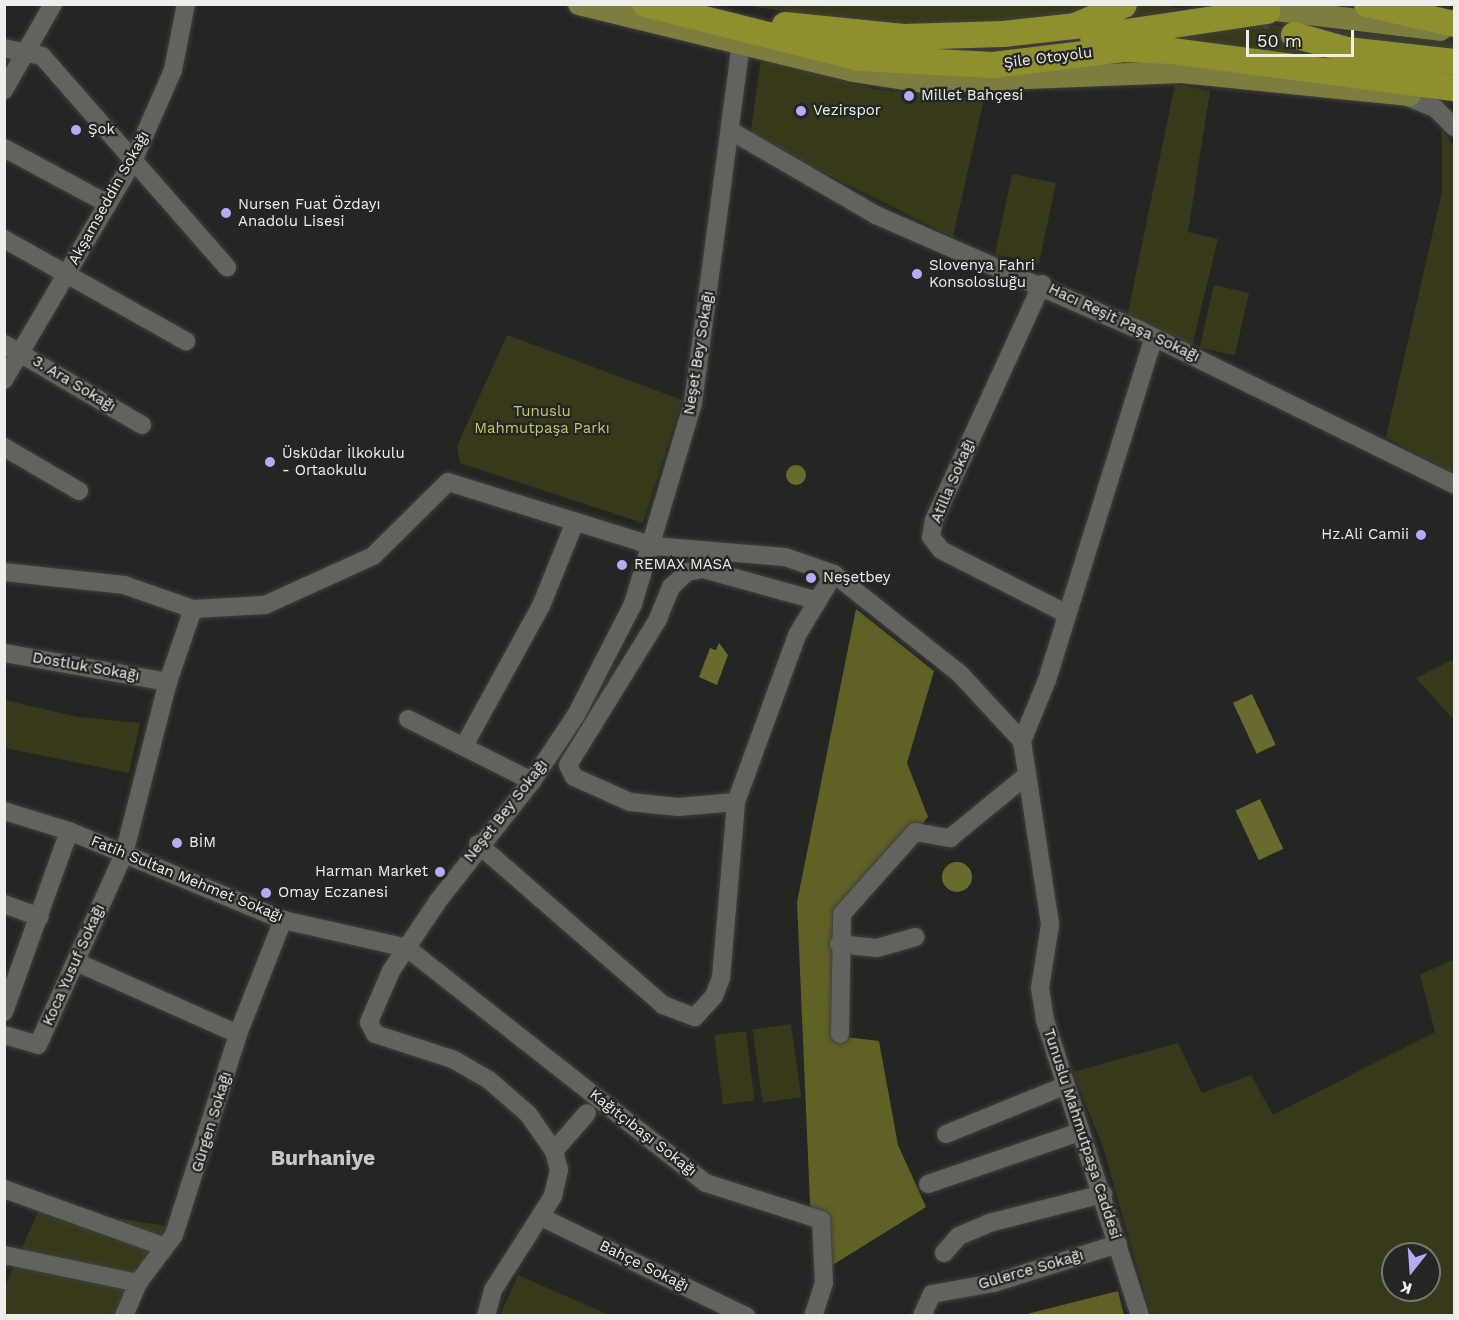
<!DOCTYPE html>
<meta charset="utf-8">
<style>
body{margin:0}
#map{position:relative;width:1459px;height:1320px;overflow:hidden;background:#252523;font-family:"Work Sans",sans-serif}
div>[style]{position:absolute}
.green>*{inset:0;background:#38391a;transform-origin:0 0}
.forest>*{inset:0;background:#5f6125}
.water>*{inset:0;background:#686a2e;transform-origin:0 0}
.round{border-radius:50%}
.highway-tunnel>*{height:26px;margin-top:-13px;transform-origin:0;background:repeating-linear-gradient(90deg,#434341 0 26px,transparent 0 39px)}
.roads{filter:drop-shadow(0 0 2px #3f403e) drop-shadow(0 0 2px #3f403e)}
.minor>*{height:18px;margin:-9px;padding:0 9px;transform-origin:9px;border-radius:9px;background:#62625f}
.major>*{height:22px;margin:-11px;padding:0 11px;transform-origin:11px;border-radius:11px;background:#7c7e40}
.highway>*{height:26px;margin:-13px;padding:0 13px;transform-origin:13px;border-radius:13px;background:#8d902c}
.dots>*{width:16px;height:16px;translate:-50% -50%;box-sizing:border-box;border:3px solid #252523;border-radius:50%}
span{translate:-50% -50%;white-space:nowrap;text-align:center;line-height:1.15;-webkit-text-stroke:4.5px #252523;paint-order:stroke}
.street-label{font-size:15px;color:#eeefed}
.poi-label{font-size:15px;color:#eeefed}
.left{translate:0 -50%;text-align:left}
.right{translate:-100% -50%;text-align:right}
.park-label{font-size:15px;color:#c4c870}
.district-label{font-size:21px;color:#c7c8c5;font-weight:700}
.frame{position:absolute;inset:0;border:6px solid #eeefed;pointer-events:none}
.north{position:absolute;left:1381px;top:1242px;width:60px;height:60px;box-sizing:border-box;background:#252523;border:2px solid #757674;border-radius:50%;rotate:197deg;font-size:16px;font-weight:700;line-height:24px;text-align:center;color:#eeefed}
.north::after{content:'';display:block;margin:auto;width:21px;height:27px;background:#b7abf8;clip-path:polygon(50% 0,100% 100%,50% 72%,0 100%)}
.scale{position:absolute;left:1246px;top:30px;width:108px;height:27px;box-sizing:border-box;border:3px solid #eeefed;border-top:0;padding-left:8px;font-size:18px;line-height:21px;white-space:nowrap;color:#eeefed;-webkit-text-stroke:4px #252523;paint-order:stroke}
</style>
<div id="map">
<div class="green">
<i style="clip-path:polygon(745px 5px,1110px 5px,1054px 21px,953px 26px,855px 23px)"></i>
<i style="clip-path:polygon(1125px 5px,1164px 5px,1182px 9px,1106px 22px)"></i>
<i style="clip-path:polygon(1240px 22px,1454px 41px,1454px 80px,1136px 38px)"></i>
<i style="clip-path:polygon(761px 59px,878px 90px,984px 99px,953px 237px,750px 136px)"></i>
<i style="clip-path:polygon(1175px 84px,1210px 91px,1188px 232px,1218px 239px,1191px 350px,1126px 322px)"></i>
<i style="clip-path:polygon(1442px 131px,1454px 145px,1454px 474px,1386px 437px,1442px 192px)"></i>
<i style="left:1012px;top:174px;width:45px;height:82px;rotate:12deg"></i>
<i style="left:1214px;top:285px;width:36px;height:64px;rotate:13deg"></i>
<i style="clip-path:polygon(507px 335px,682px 400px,643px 523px,460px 463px,457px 446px)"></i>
<i style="clip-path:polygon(1454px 659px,1454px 720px,1416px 678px)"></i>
<i style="clip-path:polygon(5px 700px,78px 717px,140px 723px,129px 773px,5px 748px)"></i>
<i style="clip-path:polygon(evenodd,1454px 959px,1454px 1315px,1151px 1315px,1103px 1148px,1073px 1072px,1178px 1043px,1202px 1093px,1251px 1075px,1273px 1115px,1435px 1032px,1420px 975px,1454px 959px,1393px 1254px,1429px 1254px,1429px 1290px,1393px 1290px,1393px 1254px)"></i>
<i style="left:791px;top:1024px;width:74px;height:39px;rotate:82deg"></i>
<i style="left:746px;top:1031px;width:70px;height:32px;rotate:83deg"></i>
<i style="clip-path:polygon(40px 1207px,174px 1227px,123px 1315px,5px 1316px,5px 1286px)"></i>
<i style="clip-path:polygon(518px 1275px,609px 1315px,500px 1315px)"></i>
</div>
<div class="forest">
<i style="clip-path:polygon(856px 609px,934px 671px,907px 763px,928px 817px,840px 921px,846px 1037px,879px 1041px,898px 1145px,926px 1207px,831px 1266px,810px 1203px,797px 902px)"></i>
<i style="clip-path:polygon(1118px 1291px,1124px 1315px,1023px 1315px)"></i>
</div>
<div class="water">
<i class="round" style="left:786px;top:465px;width:20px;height:20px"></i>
<i style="clip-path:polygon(719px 643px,728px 655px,717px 685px,699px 677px,710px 648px,716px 650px)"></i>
<i style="left:1252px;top:694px;width:56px;height:21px;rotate:65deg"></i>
<i style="left:1260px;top:799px;width:55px;height:27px;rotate:65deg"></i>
<i class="round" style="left:942px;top:862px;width:30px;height:30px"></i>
</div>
<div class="highway-tunnel">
<i style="left:1254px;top:4px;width:51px;rotate:37.8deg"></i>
</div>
<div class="roads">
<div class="minor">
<i style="left:4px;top:48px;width:39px;rotate:12deg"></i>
<i style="left:42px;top:56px;width:281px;rotate:48.8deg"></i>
<i style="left:4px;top:90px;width:99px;rotate:-60.3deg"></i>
<i style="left:1397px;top:93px;width:41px;rotate:21.5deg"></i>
<i style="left:1435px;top:108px;width:27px;rotate:45deg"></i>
<i style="left:731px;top:131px;width:168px;rotate:30.1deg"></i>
<i style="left:876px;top:215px;width:287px;rotate:23.6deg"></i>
<i style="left:1139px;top:330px;width:351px;rotate:26.1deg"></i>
<i style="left:4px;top:148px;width:118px;rotate:28.3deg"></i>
<i style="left:4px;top:239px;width:209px;rotate:29.3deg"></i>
<i style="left:1042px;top:284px;width:260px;rotate:114.6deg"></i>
<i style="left:934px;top:520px;width:17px;rotate:100deg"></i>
<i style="left:931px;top:537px;width:16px;rotate:52deg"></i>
<i style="left:941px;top:550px;width:139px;rotate:26.9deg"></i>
<i style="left:4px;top:344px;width:160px;rotate:30.4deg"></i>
<i style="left:4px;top:380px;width:256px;rotate:-59.5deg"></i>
<i style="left:134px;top:159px;width:97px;rotate:-66.3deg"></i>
<i style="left:173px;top:70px;width:67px;rotate:-78.9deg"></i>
<i style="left:4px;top:447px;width:87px;rotate:30.4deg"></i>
<i style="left:4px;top:572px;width:121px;rotate:6.2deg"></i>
<i style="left:124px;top:585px;width:73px;rotate:19.2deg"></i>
<i style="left:193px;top:609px;width:72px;rotate:-3.2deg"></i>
<i style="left:265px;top:605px;width:119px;rotate:-24.4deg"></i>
<i style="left:373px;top:556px;width:105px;rotate:-44.6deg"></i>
<i style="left:448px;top:482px;width:215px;rotate:17.3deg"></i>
<i style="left:653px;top:546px;width:132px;rotate:4.8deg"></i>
<i style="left:785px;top:557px;width:52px;rotate:19.1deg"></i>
<i style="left:834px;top:574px;width:161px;rotate:38.4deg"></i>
<i style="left:960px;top:674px;width:91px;rotate:47.2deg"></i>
<i style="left:1022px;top:741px;width:186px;rotate:81.3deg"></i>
<i style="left:1050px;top:925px;width:64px;rotate:99deg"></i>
<i style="left:1040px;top:988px;width:32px;rotate:81deg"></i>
<i style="left:1045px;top:1020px;width:311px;rotate:72.2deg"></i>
<i style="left:4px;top:653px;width:167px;rotate:10deg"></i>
<i style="left:408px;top:719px;width:139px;rotate:26.6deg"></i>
<i style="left:1022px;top:741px;width:66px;rotate:-67.7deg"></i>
<i style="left:1047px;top:680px;width:359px;rotate:-72.7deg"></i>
<i style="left:465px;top:744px;width:158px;rotate:-61.2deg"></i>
<i style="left:541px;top:606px;width:91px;rotate:-68deg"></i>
<i style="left:736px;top:802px;width:58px;rotate:175.1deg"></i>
<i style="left:678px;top:807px;width:48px;rotate:-174.1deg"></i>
<i style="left:630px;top:802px;width:61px;rotate:-155.9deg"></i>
<i style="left:574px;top:777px;width:13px;rotate:-117deg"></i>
<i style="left:568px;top:765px;width:172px;rotate:-58.3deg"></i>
<i style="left:658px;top:619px;width:35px;rotate:-68deg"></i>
<i style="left:671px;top:587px;width:22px;rotate:-43deg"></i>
<i style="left:687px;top:572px;width:16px;rotate:-11deg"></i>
<i style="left:703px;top:569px;width:116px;rotate:15.5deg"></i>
<i style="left:4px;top:811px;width:68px;rotate:17.1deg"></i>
<i style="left:69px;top:831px;width:232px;rotate:22.6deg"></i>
<i style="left:283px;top:920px;width:127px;rotate:12.7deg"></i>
<i style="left:407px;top:948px;width:380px;rotate:38.2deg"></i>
<i style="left:706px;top:1183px;width:121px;rotate:17.8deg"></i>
<i style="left:821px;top:1220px;width:63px;rotate:87.3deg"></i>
<i style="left:824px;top:1283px;width:35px;rotate:108deg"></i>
<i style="left:478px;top:844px;width:245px;rotate:41deg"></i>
<i style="left:663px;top:1005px;width:34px;rotate:21deg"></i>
<i style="left:695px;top:1017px;width:28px;rotate:-48deg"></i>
<i style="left:714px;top:996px;width:19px;rotate:-69deg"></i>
<i style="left:721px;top:978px;width:177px;rotate:-85.1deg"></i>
<i style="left:736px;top:802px;width:178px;rotate:-69.9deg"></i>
<i style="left:797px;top:635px;width:71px;rotate:-58.8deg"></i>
<i style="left:4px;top:904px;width:38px;rotate:20deg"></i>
<i style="left:839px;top:944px;width:38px;rotate:6deg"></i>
<i style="left:877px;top:948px;width:40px;rotate:-16deg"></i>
<i style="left:76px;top:962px;width:177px;rotate:24deg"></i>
<i style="left:4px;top:1012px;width:192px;rotate:-70.2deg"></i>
<i style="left:840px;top:1034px;width:120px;rotate:-89deg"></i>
<i style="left:842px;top:914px;width:110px;rotate:-48.3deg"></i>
<i style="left:915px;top:832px;width:36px;rotate:10deg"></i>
<i style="left:950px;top:838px;width:99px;rotate:-39.3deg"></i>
<i style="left:4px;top:1035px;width:35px;rotate:16deg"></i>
<i style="left:38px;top:1045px;width:209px;rotate:-65.8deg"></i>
<i style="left:124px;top:854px;width:178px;rotate:-75.7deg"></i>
<i style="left:168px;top:682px;width:77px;rotate:-71.1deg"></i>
<i style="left:946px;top:1134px;width:127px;rotate:-22.1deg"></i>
<i style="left:554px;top:1151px;width:50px;rotate:-49deg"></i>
<i style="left:928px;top:1184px;width:161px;rotate:-18.9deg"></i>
<i style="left:4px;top:1189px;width:171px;rotate:19.8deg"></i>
<i style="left:541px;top:1217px;width:228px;rotate:25.8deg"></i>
<i style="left:944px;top:1253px;width:23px;rotate:-49deg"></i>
<i style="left:959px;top:1236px;width:33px;rotate:-23deg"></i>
<i style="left:989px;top:1223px;width:118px;rotate:-14.3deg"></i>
<i style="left:4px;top:1255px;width:137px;rotate:11.8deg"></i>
<i style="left:124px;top:1316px;width:36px;rotate:-67deg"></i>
<i style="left:138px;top:1283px;width:60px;rotate:-53.1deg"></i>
<i style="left:174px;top:1235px;width:211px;rotate:-72.3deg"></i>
<i style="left:238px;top:1034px;width:123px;rotate:-68.5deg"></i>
<i style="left:486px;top:1316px;width:27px;rotate:-75deg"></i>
<i style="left:493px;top:1290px;width:112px;rotate:-57.4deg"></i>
<i style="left:553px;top:1196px;width:27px;rotate:-77deg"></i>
<i style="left:559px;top:1170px;width:20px;rotate:-105deg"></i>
<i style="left:554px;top:1151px;width:45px;rotate:-125.1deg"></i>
<i style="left:528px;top:1114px;width:52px;rotate:-138.9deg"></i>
<i style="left:489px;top:1080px;width:39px;rotate:-150deg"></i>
<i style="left:455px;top:1060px;width:84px;rotate:-162deg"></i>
<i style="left:375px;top:1034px;width:13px;rotate:-117deg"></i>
<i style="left:369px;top:1022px;width:56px;rotate:-66.7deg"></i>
<i style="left:391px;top:971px;width:84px;rotate:-56.1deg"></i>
<i style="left:438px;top:901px;width:152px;rotate:-51.9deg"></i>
<i style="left:532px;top:781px;width:79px;rotate:-56.3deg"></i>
<i style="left:576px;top:715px;width:125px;rotate:-62.8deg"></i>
<i style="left:633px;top:604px;width:210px;rotate:-73.4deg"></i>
<i style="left:693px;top:403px;width:362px;rotate:-82.4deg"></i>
<i style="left:922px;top:1316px;width:24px;rotate:-66deg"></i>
<i style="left:932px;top:1294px;width:63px;rotate:-10.1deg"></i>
<i style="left:994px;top:1283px;width:130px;rotate:-17.5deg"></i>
</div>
<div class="major">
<i style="left:579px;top:4px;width:282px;rotate:13.7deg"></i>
<i style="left:853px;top:71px;width:71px;rotate:8.9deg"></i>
<i style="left:923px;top:82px;width:259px;rotate:-2.2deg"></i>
<i style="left:1182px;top:72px;width:229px;rotate:5.8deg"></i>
<i style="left:1251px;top:7px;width:191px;rotate:6.9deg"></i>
</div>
<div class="highway">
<i style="left:645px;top:4px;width:222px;rotate:14.1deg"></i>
<i style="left:860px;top:58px;width:133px;rotate:3deg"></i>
<i style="left:993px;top:65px;width:131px;rotate:-7deg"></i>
<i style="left:1123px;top:49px;width:49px;rotate:2.3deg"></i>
<i style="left:1172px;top:51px;width:284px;rotate:7.5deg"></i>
<i style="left:1367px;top:4px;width:89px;rotate:12.9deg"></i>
<i style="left:785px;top:25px;width:119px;rotate:5.8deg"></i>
<i style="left:903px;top:37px;width:100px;rotate:-1.7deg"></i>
<i style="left:1003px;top:34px;width:72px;rotate:-6.3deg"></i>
<i style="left:1075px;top:26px;width:53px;rotate:-23.2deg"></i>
<i style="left:1294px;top:35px;width:55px;rotate:15.8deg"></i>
<i style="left:1347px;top:50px;width:108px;rotate:6.4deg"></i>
<i style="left:1093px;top:37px;width:176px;rotate:-8.5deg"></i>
</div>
</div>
<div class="dots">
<i style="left:909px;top:96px;background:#b7abf8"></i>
<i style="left:801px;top:111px;background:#b7abf8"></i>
<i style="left:76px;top:130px;background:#b7abf8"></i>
<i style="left:226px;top:213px;background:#b7abf8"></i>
<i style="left:917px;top:274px;background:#b7abf8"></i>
<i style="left:270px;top:462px;background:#b7abf8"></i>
<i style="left:1421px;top:535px;background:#b7abf8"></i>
<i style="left:622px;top:565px;background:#b7abf8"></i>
<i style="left:811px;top:578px;background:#b7abf8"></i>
<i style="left:177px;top:843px;background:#b7abf8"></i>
<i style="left:440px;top:872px;background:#b7abf8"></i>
<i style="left:266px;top:893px;background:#b7abf8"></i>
</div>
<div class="street-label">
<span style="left:1048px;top:58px;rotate:-7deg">Şile Otoyolu</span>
<span style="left:109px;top:198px;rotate:-61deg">Akşamseddin Sokağı</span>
<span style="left:1124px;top:323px;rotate:25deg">Hacı Reşit Paşa Sokağı</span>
<span style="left:699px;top:353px;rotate:-81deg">Neşet Bey Sokağı</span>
<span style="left:74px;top:384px;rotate:31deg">3. Ara Sokağı</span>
<span style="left:953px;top:481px;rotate:-67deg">Atilla Sokağı</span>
<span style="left:86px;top:667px;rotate:10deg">Dostluk Sokağı</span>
<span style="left:506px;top:811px;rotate:-52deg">Neşet Bey Sokağı</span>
<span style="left:187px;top:879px;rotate:22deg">Fatih Sultan Mehmet Sokağı</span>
<span style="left:74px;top:965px;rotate:-66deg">Koca Yusuf Sokağı</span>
<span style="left:212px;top:1122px;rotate:-73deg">Gürgen Sokağı</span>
<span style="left:643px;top:1133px;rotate:38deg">Kağıtçıbaşı Sokağı</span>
<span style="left:1082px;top:1134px;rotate:72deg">Tunuslu Mahmutpaşa Caddesi</span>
<span style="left:644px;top:1266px;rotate:26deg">Bahçe Sokağı</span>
<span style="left:1031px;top:1270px;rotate:-16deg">Gülerce Sokağı</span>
</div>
<div class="poi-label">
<span class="left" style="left:921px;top:96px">Millet Bahçesi</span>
<span class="left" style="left:813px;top:111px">Vezirspor</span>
<span class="left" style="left:88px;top:130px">Şok</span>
<span class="left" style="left:238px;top:213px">Nursen Fuat Özdayı<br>Anadolu Lisesi</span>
<span class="left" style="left:929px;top:274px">Slovenya Fahri<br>Konsolosluğu</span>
<span class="left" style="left:282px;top:462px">Üsküdar İlkokulu<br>- Ortaokulu</span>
<span class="right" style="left:1409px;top:535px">Hz.Ali Camii</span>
<span class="left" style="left:634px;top:565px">REMAX MASA</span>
<span class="left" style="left:823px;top:578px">Neşetbey</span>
<span class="left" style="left:189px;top:843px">BİM</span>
<span class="right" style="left:428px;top:872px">Harman Market</span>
<span class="left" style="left:278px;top:893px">Omay Eczanesi</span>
</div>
<div class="park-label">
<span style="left:542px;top:420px">Tunuslu<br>Mahmutpaşa Parkı</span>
</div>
<div class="district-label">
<span style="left:323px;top:1158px">Burhaniye</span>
</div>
<div class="frame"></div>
<div class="north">K</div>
<div class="scale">50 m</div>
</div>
